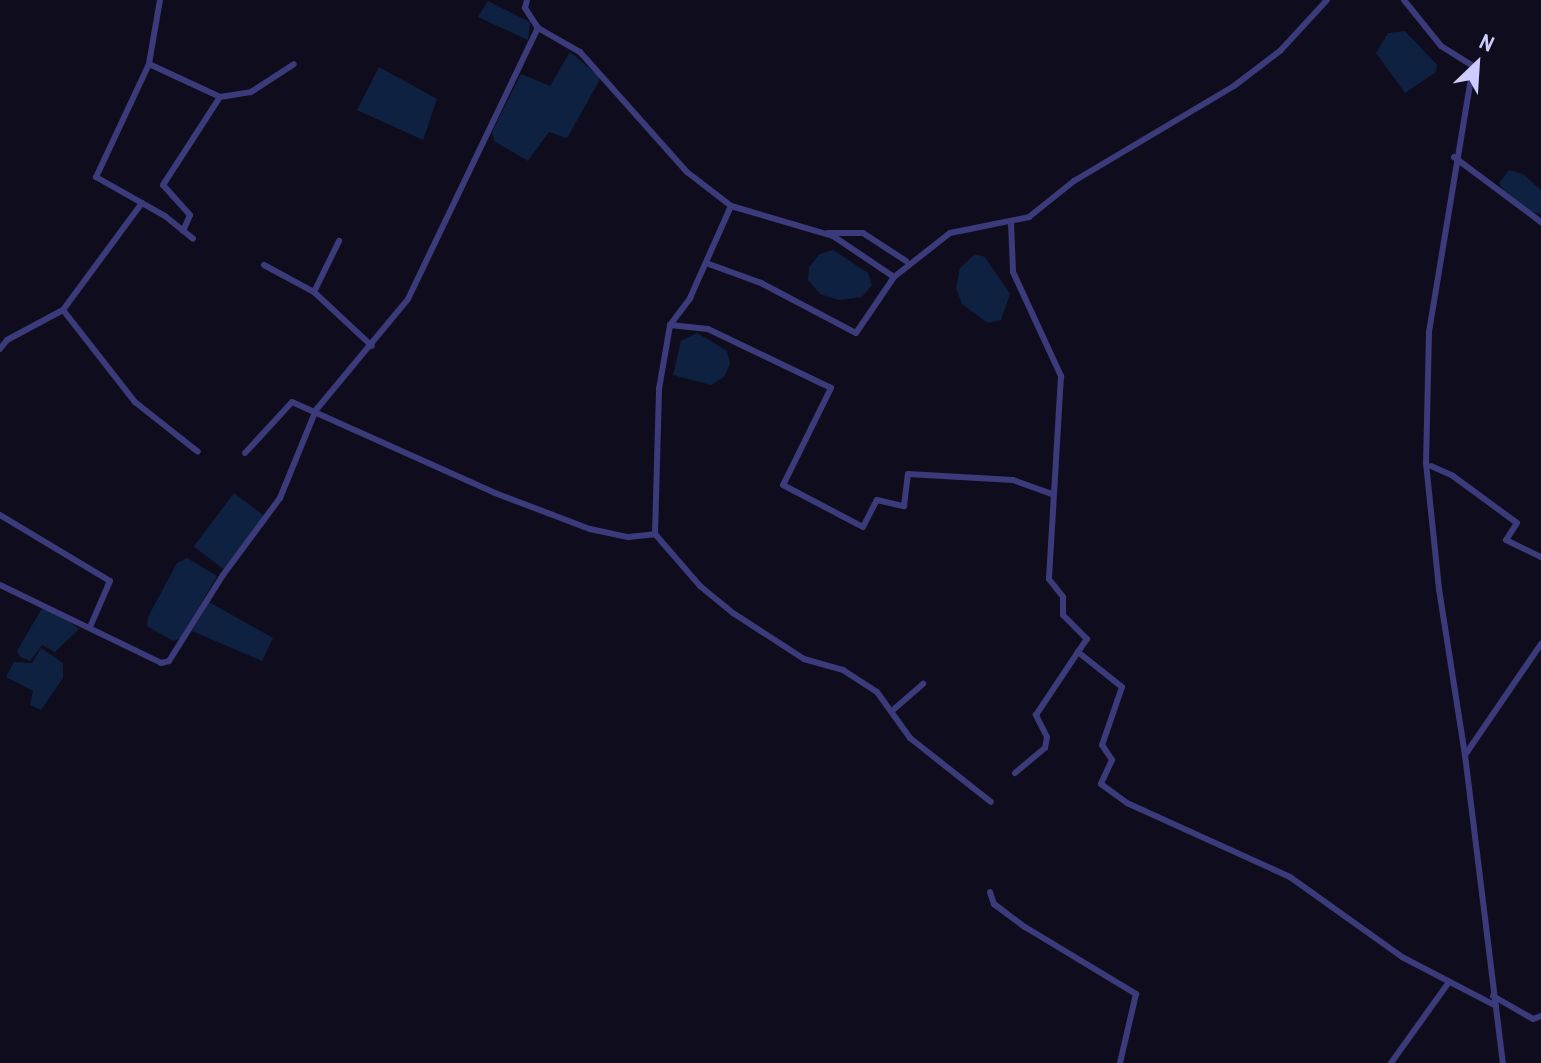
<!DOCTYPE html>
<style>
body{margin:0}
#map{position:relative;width:1541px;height:1063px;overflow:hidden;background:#0f0d1d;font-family:"Archivo Narrow",sans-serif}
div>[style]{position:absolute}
.water>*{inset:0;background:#0e2140;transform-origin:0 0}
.minor>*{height:6px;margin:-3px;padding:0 3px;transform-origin:3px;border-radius:3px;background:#3b3a7a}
span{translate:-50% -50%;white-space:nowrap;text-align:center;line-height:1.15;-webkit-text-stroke:8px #0f0d1d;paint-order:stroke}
.north{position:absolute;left:1437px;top:24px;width:80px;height:80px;-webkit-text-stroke:6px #0f0d1d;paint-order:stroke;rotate:25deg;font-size:22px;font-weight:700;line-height:32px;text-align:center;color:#d0cbfd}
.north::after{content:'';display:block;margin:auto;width:28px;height:36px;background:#d0cbfd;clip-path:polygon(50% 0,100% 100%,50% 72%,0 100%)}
</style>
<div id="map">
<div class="water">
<i style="clip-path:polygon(488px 1px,530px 22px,528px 40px,478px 17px)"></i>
<i style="clip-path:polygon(1405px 31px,1437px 65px,1436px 72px,1405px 93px,1376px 53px,1388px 33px)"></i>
<i style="clip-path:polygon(570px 52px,600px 77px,598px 83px,567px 138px,549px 132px,528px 161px,494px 141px,492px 132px,521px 74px,550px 86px)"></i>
<i style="clip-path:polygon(379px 67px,437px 99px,423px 140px,357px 110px)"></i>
<i style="clip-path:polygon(1509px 170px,1523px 174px,1541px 190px,1541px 214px,1527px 211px,1509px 198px,1499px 183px)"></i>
<i style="clip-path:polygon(833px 250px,868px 273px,872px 285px,862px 297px,839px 300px,820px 294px,808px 280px,809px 267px,820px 254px)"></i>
<i style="clip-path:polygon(975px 254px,985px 257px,1010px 294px,1001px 320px,988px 323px,962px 304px,956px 288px,960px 268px)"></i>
<i style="clip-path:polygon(697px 333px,727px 351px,730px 364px,724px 377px,711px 385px,673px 375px,681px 341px)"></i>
<i style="left:234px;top:493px;width:38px;height:67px;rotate:37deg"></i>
<i style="clip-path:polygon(187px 558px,217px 576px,181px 638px,173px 641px,147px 626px,148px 617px,177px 563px)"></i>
<i style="clip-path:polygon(209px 602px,273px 638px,262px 661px,192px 631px)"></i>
<i style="clip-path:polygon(50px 607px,79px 629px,55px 652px,42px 645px,30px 661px,20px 657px,17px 651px,41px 610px)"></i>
<i style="clip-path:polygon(41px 648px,63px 663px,63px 678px,41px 710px,30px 705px,33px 691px,6px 677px,14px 662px,32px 663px)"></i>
</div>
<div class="minor">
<i style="left:160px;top:0;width:65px;rotate:99.8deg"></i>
<i style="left:149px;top:64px;width:125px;rotate:115.1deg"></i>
<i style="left:96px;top:177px;width:79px;rotate:29.5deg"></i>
<i style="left:165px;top:216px;width:36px;rotate:39deg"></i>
<i style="left:1404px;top:0;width:59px;rotate:51.2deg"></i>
<i style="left:1441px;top:46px;width:38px;rotate:32deg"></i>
<i style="left:1473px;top:66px;width:270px;rotate:99.4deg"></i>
<i style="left:1429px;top:332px;width:131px;rotate:91.3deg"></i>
<i style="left:1426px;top:463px;width:127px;rotate:84.1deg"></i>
<i style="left:1439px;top:589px;width:168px;rotate:81.1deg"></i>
<i style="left:1465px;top:755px;width:310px;rotate:83deg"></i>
<i style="left:538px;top:28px;width:48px;rotate:29.7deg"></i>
<i style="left:580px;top:52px;width:161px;rotate:48.3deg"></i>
<i style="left:687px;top:172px;width:56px;rotate:37.7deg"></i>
<i style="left:731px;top:206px;width:106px;rotate:16.4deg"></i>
<i style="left:833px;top:236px;width:73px;rotate:33.9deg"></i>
<i style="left:894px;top:277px;width:71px;rotate:-38.2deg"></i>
<i style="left:950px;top:233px;width:81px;rotate:-11.4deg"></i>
<i style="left:1029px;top:217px;width:58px;rotate:-38.7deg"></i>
<i style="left:1074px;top:181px;width:186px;rotate:-30.7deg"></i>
<i style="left:1234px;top:86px;width:58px;rotate:-37.3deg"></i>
<i style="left:1280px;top:51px;width:69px;rotate:-47.3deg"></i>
<i style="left:149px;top:64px;width:78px;rotate:24.9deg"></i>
<i style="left:220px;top:97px;width:31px;rotate:-9deg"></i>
<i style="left:251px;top:92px;width:51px;rotate:-33.1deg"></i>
<i style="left:1454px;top:157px;width:109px;rotate:36.8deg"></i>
<i style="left:1011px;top:222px;width:50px;rotate:87.7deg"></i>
<i style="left:1013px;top:272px;width:115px;rotate:65.2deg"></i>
<i style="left:1061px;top:376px;width:203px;rotate:93.4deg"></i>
<i style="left:1049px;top:579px;width:23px;rotate:52deg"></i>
<i style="left:1063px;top:597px;width:18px;rotate:90deg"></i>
<i style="left:1063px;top:615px;width:34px;rotate:45deg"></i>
<i style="left:1087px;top:639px;width:16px;rotate:125deg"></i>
<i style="left:1078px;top:652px;width:56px;rotate:38.5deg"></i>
<i style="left:1122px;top:687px;width:61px;rotate:109deg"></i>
<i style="left:1102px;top:745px;width:18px;rotate:56deg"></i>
<i style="left:1112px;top:760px;width:26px;rotate:115deg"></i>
<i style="left:1101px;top:784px;width:32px;rotate:36deg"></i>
<i style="left:1127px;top:803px;width:179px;rotate:24.4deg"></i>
<i style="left:1290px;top:877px;width:138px;rotate:35.5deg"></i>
<i style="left:1402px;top:957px;width:106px;rotate:27.5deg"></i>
<i style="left:183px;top:231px;width:17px;rotate:-66deg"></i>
<i style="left:190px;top:215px;width:40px;rotate:-132deg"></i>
<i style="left:163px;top:185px;width:105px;rotate:-57.1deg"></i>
<i style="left:828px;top:233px;width:35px"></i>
<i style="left:863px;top:233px;width:51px;rotate:33.1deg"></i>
<i style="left:706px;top:263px;width:59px;rotate:20deg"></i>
<i style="left:761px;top:283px;width:107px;rotate:27.8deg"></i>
<i style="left:856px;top:333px;width:68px;rotate:-55.8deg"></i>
<i style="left:264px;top:265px;width:57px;rotate:28.4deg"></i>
<i style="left:314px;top:292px;width:79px;rotate:43deg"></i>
<i style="left:314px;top:292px;width:57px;rotate:-63.9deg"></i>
<i style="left:63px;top:310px;width:117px;rotate:52deg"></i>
<i style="left:135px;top:402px;width:80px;rotate:38.4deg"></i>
<i style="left:670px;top:325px;width:38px;rotate:6deg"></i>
<i style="left:708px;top:329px;width:136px;rotate:25.6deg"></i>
<i style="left:831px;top:388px;width:108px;rotate:116.3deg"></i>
<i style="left:783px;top:485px;width:90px;rotate:27.7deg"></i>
<i style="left:863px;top:527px;width:30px;rotate:-63deg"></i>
<i style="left:877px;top:500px;width:28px;rotate:13deg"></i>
<i style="left:904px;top:506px;width:32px;rotate:-83deg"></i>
<i style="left:908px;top:474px;width:105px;rotate:3.3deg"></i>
<i style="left:1013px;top:480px;width:41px;rotate:19.7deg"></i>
<i style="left:0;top:349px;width:11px;rotate:-52deg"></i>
<i style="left:7px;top:340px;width:64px;rotate:-28.2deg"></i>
<i style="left:63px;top:310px;width:133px;rotate:-53.6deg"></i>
<i style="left:245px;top:453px;width:69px;rotate:-47.3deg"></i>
<i style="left:292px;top:402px;width:222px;rotate:24.1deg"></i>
<i style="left:495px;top:493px;width:102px;rotate:20.8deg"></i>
<i style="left:590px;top:529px;width:39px;rotate:12deg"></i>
<i style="left:628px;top:537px;width:27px;rotate:-6deg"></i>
<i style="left:655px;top:534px;width:145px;rotate:-88.4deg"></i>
<i style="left:659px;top:389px;width:65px;rotate:-80.2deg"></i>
<i style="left:670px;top:325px;width:34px;rotate:-53deg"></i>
<i style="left:690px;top:298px;width:101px;rotate:-66deg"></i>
<i style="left:1431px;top:466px;width:24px;rotate:24deg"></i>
<i style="left:1453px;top:476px;width:79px;rotate:36.3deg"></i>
<i style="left:1517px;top:523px;width:20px;rotate:123deg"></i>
<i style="left:1506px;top:540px;width:39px;rotate:26deg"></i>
<i style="left:0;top:515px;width:128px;rotate:31deg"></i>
<i style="left:110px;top:581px;width:50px;rotate:113.5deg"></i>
<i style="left:655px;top:534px;width:69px;rotate:49.1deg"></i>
<i style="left:700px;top:586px;width:43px;rotate:39.3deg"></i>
<i style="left:733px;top:613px;width:85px;rotate:32.9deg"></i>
<i style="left:804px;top:659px;width:41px;rotate:15.8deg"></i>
<i style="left:843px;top:670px;width:40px;rotate:32.9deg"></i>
<i style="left:877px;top:692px;width:57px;rotate:54.3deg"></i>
<i style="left:910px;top:738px;width:103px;rotate:38.3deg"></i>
<i style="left:0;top:585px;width:179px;rotate:25.8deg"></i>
<i style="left:161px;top:663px;width:8px;rotate:-14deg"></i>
<i style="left:169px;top:661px;width:102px;rotate:-57.9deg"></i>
<i style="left:223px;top:575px;width:96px;rotate:-53.5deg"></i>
<i style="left:280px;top:498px;width:95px;rotate:-67.8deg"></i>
<i style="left:316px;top:410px;width:144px;rotate:-50.3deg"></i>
<i style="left:408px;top:299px;width:301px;rotate:-64.4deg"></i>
<i style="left:538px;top:28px;width:24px;rotate:-123deg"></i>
<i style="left:525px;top:8px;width:8px;rotate:-76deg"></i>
<i style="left:893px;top:710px;width:40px;rotate:-41deg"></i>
<i style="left:1465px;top:755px;width:135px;rotate:-55.6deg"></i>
<i style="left:1015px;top:773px;width:39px;rotate:-40deg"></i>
<i style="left:1045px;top:748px;width:11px;rotate:-80deg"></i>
<i style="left:1047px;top:737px;width:25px;rotate:-117deg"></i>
<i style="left:1036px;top:715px;width:76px;rotate:-56.3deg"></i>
<i style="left:990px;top:892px;width:13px;rotate:72deg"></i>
<i style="left:994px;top:904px;width:39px;rotate:37deg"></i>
<i style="left:1025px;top:927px;width:130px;rotate:31.1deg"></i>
<i style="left:1136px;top:994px;width:71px;rotate:103.1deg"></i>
<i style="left:1493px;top:996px;width:46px;rotate:29.9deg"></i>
<i style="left:1533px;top:1019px;width:9px;rotate:-21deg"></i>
<i style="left:1391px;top:1063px;width:100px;rotate:-54.4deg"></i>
</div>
<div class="north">N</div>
</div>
